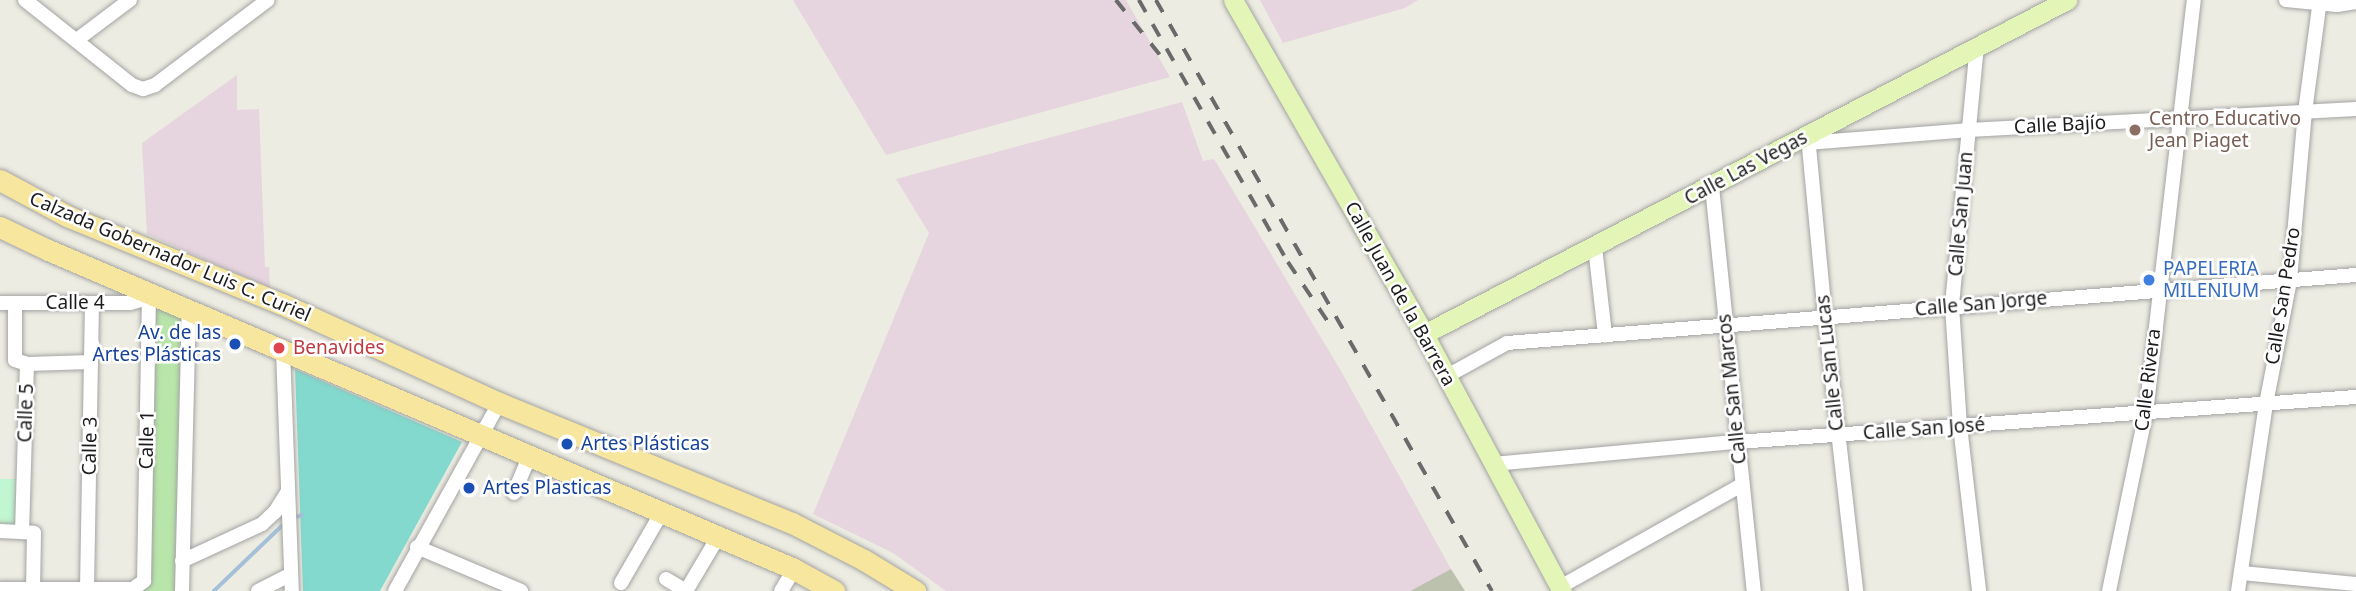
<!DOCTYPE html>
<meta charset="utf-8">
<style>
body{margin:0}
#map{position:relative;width:2356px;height:591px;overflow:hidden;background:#edece2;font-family:"Noto Sans",sans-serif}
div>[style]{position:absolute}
.industrial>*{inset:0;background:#e6d4de}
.construction>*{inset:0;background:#bcc1ae}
.grass>*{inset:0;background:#b8e5a9}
.park>*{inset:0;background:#c0f6d1;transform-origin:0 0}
.pitch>*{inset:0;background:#83d9cd}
.stream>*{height:3.5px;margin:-1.75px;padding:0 1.75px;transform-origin:1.75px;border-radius:1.75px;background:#a4c0d9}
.roads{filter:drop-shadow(0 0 2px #a3a3a3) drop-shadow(0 0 2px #a3a3a3)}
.street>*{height:14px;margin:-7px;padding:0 7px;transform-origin:7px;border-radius:7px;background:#fff}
.secondary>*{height:19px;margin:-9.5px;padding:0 9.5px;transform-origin:9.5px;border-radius:9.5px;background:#e3f6b7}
.primary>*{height:21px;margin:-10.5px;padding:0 10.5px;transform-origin:10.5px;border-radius:10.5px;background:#f7e69d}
.rail>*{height:3.5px;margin-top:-1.75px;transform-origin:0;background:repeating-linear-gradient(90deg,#6a6a6a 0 14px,transparent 0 28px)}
.dots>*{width:19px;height:19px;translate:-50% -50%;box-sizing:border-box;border:4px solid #fff;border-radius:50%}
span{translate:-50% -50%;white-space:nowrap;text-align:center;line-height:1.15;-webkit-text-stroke:5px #fff;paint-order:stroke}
.education-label{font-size:19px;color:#785e54}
.left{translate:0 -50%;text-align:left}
.street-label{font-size:19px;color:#1c1c1c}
.shop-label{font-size:19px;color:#366cbe}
.transit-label{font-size:19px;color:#164399}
.right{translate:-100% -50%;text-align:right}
.health-label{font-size:19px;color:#be3a42}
</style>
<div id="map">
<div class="industrial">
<i style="clip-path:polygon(793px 0,1126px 0,1170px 77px,886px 155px)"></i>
<i style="clip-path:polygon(1260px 0,1418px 0,1405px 8px,1283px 43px)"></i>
<i style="clip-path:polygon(237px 75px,237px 110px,259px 109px,265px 267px,269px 267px,270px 288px,147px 234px,142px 143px)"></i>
<i style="clip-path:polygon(1182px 102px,1203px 161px,1214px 159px,1341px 371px,1451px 569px,1410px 591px,946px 591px,893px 553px,813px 514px,929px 233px,896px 179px)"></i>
</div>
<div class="construction">
<i style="clip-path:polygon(1451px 569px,1465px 591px,1410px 591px)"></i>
</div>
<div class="grass">
<i style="clip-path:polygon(151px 305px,188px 310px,179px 591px,134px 591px,146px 580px)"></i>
</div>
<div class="park">
<i style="left:0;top:479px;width:23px;height:52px"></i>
</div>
<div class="pitch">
<i style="clip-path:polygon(295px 369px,462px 442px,380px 591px,303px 591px)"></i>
</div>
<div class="stream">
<i style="left:297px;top:517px;width:5px;rotate:-22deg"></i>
<i style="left:214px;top:591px;width:98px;rotate:-43.8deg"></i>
</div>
<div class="roads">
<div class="street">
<i style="left:25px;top:0;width:137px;rotate:38.5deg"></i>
<i style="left:132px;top:85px;width:12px;rotate:20deg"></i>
<i style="left:143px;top:89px;width:13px;rotate:-18deg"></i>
<i style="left:155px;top:85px;width:141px;rotate:-37deg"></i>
<i style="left:2286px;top:0;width:51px;rotate:5.6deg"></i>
<i style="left:2337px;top:5px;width:19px;rotate:-9deg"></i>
<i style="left:78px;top:39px;width:65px;rotate:-36.9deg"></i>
<i style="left:1977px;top:45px;width:262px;rotate:95.5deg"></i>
<i style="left:1952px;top:306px;width:120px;rotate:86.2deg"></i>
<i style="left:1960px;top:426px;width:166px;rotate:83.4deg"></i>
<i style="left:1808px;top:136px;width:182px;rotate:84.6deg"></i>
<i style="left:1825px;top:317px;width:276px;rotate:83.5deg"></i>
<i style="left:1807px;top:143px;width:163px;rotate:-4.6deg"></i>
<i style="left:1969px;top:130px;width:388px;rotate:-3.1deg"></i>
<i style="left:1712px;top:187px;width:406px;rotate:84.1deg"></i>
<i style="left:1595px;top:247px;width:89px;rotate:83.5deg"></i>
<i style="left:0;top:303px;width:130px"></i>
<i style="left:130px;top:303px;width:20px;rotate:-15deg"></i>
<i style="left:15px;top:303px;width:57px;rotate:90deg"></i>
<i style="left:15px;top:360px;width:13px;rotate:18deg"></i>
<i style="left:27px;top:364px;width:167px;rotate:91.7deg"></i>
<i style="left:283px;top:350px;width:241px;rotate:87.9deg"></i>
<i style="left:27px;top:364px;width:64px;rotate:-1.8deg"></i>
<i style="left:1447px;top:376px;width:68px;rotate:-28.8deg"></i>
<i style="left:1507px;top:343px;width:852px;rotate:-4.58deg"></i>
<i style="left:1493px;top:464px;width:245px;rotate:-5.2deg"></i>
<i style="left:1737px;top:442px;width:621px;rotate:-4.16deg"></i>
<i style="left:514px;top:493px;width:41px;rotate:-67.2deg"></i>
<i style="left:0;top:531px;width:34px;rotate:3deg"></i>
<i style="left:34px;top:533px;width:56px;rotate:91deg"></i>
<i style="left:417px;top:547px;width:113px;rotate:22.9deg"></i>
<i style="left:182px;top:561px;width:88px;rotate:-24.8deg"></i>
<i style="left:262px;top:524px;width:18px;rotate:-43deg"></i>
<i style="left:275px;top:512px;width:25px;rotate:-58deg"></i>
<i style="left:2241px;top:573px;width:116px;rotate:5.5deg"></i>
<i style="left:666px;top:579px;width:23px;rotate:31deg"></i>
<i style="left:621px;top:583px;width:82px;rotate:-60deg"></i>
<i style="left:1560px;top:587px;width:209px;rotate:-29.3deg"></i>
<i style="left:0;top:589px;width:133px"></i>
<i style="left:133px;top:589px;width:14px;rotate:-36deg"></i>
<i style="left:144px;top:581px;width:288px;rotate:-89deg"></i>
<i style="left:87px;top:589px;width:285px;rotate:-89deg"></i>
<i style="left:182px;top:591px;width:281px;rotate:-88.6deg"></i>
<i style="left:258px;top:591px;width:37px;rotate:-27deg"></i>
<i style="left:395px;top:591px;width:215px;rotate:-61deg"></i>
<i style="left:686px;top:591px;width:63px;rotate:-59.3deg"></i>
<i style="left:781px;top:591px;width:26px;rotate:-59deg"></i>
<i style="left:2109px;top:591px;width:182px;rotate:-78.3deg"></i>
<i style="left:2146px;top:413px;width:416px;rotate:-83.4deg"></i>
<i style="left:2238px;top:591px;width:189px;rotate:-81.5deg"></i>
<i style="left:2266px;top:404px;width:126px;rotate:-79deg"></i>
<i style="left:2290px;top:280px;width:169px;rotate:-84.9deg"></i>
<i style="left:2305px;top:112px;width:113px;rotate:-82.4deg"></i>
</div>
<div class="secondary">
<i style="left:1233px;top:0;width:385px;rotate:60.2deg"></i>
<i style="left:1424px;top:334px;width:292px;rotate:61.8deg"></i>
<i style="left:1424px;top:334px;width:725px;rotate:-27.45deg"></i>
</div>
<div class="primary">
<i style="left:0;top:180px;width:76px;rotate:28.2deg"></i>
<i style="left:67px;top:216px;width:232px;rotate:22.3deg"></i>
<i style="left:282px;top:304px;width:239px;rotate:24.5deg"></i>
<i style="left:499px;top:403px;width:317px;rotate:22.3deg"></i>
<i style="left:792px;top:523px;width:81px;rotate:27.2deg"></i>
<i style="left:864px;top:560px;width:60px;rotate:31.3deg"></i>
<i style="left:0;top:227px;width:53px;rotate:25.6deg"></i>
<i style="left:48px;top:250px;width:811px;rotate:23.15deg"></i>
<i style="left:794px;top:569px;width:46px;rotate:28.8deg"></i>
</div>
</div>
<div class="rail">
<i style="left:1116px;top:0;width:70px;rotate:51.3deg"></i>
<i style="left:1139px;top:0;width:301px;rotate:60.4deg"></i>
<i style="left:1288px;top:262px;width:77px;rotate:56.1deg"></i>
<i style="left:1156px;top:0;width:680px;rotate:60.38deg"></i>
</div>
<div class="dots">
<i style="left:2135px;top:130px;background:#8d6e63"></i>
<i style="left:2149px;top:280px;background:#3f7fe0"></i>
<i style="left:235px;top:344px;background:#1a4fb4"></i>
<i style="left:279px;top:348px;background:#e0444e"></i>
<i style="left:567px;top:444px;background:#1a4fb4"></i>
<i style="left:469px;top:488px;background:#1a4fb4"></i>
</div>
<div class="education-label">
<span class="left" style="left:2149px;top:130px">Centro Educativo<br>Jean Piaget</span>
</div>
<div class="street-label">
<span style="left:2060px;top:125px;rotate:-3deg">Calle Bajío</span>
<span style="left:1746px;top:168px;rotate:-28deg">Calle Las Vegas</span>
<span style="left:1961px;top:214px;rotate:-85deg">Calle San Juan</span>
<span style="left:170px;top:257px;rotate:23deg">Calzada Gobernador Luis C. Curiel</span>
<span style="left:1400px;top:294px;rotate:61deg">Calle Juan de la Barrera</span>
<span style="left:2283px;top:296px;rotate:-81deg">Calle San Pedro</span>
<span style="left:75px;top:303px">Calle 4</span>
<span style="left:1981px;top:304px;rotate:-5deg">Calle San Jorge</span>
<span style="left:1830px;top:363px;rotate:-96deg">Calle San Lucas</span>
<span style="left:2148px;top:380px;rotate:-83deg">Calle Rivera</span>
<span style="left:1732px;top:389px;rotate:-96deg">Calle San Marcos</span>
<span style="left:26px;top:413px;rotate:-88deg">Calle 5</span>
<span style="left:1924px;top:429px;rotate:-4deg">Calle San José</span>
<span style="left:147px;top:440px;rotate:-89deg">Calle 1</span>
<span style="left:90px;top:446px;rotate:-89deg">Calle 3</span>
</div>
<div class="shop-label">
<span class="left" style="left:2163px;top:280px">PAPELERIA<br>MILENIUM</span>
</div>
<div class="transit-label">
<span class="right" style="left:221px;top:344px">Av. de las<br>Artes Plásticas</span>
<span class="left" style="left:581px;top:444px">Artes Plásticas</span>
<span class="left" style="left:483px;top:488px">Artes Plasticas</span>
</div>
<div class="health-label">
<span class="left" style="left:293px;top:348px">Benavides</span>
</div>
</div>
